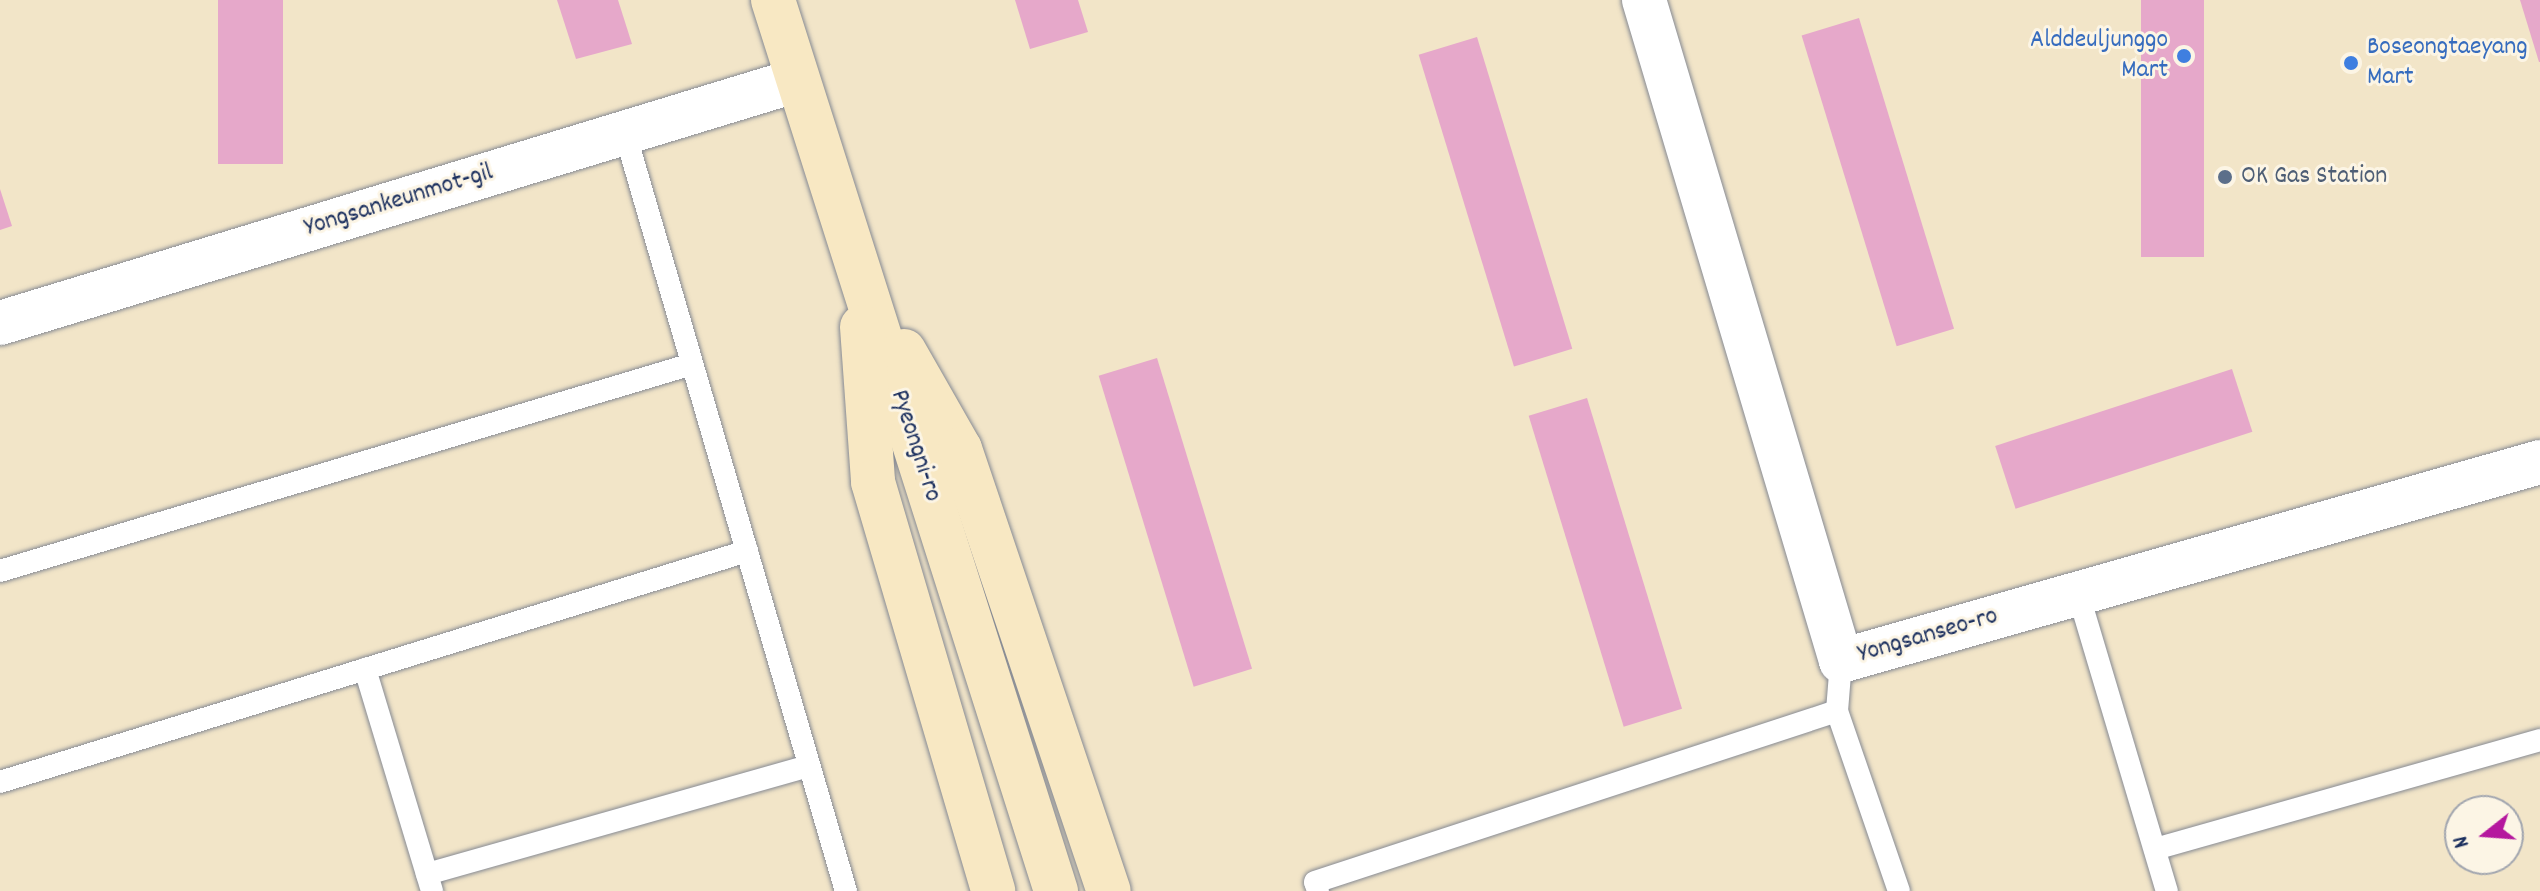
<!DOCTYPE html>
<style>
body{margin:0}
#map{position:relative;width:2540px;height:891px;overflow:hidden;background:#f2e5c8;font-family:Dekko,sans-serif}
div>[style]{position:absolute}
.building>*{inset:0;background:#e6a8ca;transform-origin:0 0}
.roads{filter:drop-shadow(0 0 2px #868a93) drop-shadow(0 0 2px #868a93)}
.service>*{height:22px;margin:-11px;padding:0 11px;transform-origin:11px;border-radius:11px;background:#fff}
.minor>*{height:44px;margin:-22px;padding:0 22px;transform-origin:22px;border-radius:22px;background:#fff}
.secondary>*{height:44px;margin:-22px;padding:0 22px;transform-origin:22px;border-radius:22px;background:#f8e8c3}
.dots>*{width:22px;height:22px;translate:-50% -50%;box-sizing:border-box;border:4px solid #fcf5e5;border-radius:50%}
span{translate:-50% -50%;white-space:nowrap;text-align:center;line-height:1.15;-webkit-text-stroke:6px #fcf5e5;paint-order:stroke}
.shop-label{font-size:26px;color:#366cbe}
.right{translate:-100% -50%;text-align:right}
.left{translate:0 -50%;text-align:left}
.service-label{font-size:26px;color:#4e5e75}
.street-label{font-size:26px;color:#1b2f5e}
.north{position:absolute;left:2444px;top:795px;width:80px;height:80px;box-sizing:border-box;background:#fcf5e5;border:2px solid #a2a6af;border-radius:50%;rotate:253deg;font-size:22px;font-weight:700;line-height:32px;text-align:center;color:#1b2f5e}
.north::after{content:'';display:block;margin:auto;width:28px;height:36px;background:#b5179e;clip-path:polygon(50% 0,100% 100%,50% 72%,0 100%)}
</style>
<div id="map">
<div class="building">
<i style="left:218px;top:0;width:65px;height:164px"></i>
<i style="clip-path:polygon(557px 0,618px 0,632px 44px,576px 59px)"></i>
<i style="clip-path:polygon(1015px 0,1078px 0,1088px 32px,1030px 49px)"></i>
<i style="left:2141px;top:0;width:63px;height:257px"></i>
<i style="clip-path:polygon(2520px 0,2540px 0,2540px 62px,2539px 62px)"></i>
<i style="left:1859px;top:18px;width:325px;height:60px;rotate:73deg"></i>
<i style="left:1477px;top:37px;width:326px;height:61px;rotate:73deg"></i>
<i style="clip-path:polygon(0 189px,12px 226px,0 230px)"></i>
<i style="left:1157px;top:358px;width:325px;height:61px;rotate:73deg"></i>
<i style="left:2232px;top:369px;width:66px;height:249px;rotate:72deg"></i>
<i style="left:1587px;top:398px;width:325px;height:61px;rotate:73deg"></i>
</div>
<div class="roads">
<div class="service">
<i style="left:625px;top:133px;width:790px;rotate:73.75deg"></i>
<i style="left:0;top:571px;width:722px;rotate:-16.65deg"></i>
<i style="left:2078px;top:593px;width:311px;rotate:73.4deg"></i>
<i style="left:365px;top:669px;width:232px;rotate:73.2deg"></i>
<i style="left:1837px;top:711px;width:190px;rotate:71deg"></i>
<i style="left:0;top:782px;width:782px;rotate:-17.18deg"></i>
<i style="left:2155px;top:849px;width:400px;rotate:-15.8deg"></i>
<i style="left:427px;top:874px;width:397px;rotate:-15.8deg"></i>
<i style="left:1318px;top:891px;width:9px;rotate:-108deg"></i>
<i style="left:1315px;top:882px;width:549px;rotate:-18.14deg"></i>
<i style="left:1837px;top:711px;width:50px;rotate:-85.4deg"></i>
</div>
<div class="minor">
<i style="left:1644px;top:0;width:690px;rotate:73.4deg"></i>
<i style="left:1841px;top:661px;width:727px;rotate:-15.89deg"></i>
<i style="left:0;top:323px;width:834px;rotate:-16.94deg"></i>
</div>
<div class="secondary">
<i style="left:773px;top:0;width:935px;rotate:72.38deg"></i>
<i style="left:862px;top:327px;width:155px;rotate:85.9deg"></i>
<i style="left:873px;top:482px;width:426px;rotate:73.6deg"></i>
<i style="left:904px;top:351px;width:113px;rotate:60.3deg"></i>
<i style="left:960px;top:449px;width:466px;rotate:71.4deg"></i>
</div>
</div>
<div class="dots">
<i style="left:2184px;top:56px;background:#3f7fe0"></i>
<i style="left:2351px;top:63px;background:#3f7fe0"></i>
<i style="left:2225px;top:177px;background:#5c6f8a"></i>
</div>
<div class="shop-label">
<span class="right" style="left:2168px;top:56px">Alddeuljunggo<br>Mart</span>
<span class="left" style="left:2367px;top:63px">Boseongtaeyang<br>Mart</span>
</div>
<div class="service-label">
<span class="left" style="left:2241px;top:177px">OK Gas Station</span>
</div>
<div class="street-label">
<span style="left:399px;top:201px;rotate:-17deg">Yongsankeunmot-gil</span>
<span style="left:915px;top:446px;rotate:72deg">Pyeongni-ro</span>
<span style="left:1928px;top:636px;rotate:-16deg">Yongsanseo-ro</span>
</div>
<div class="north">N</div>
</div>
